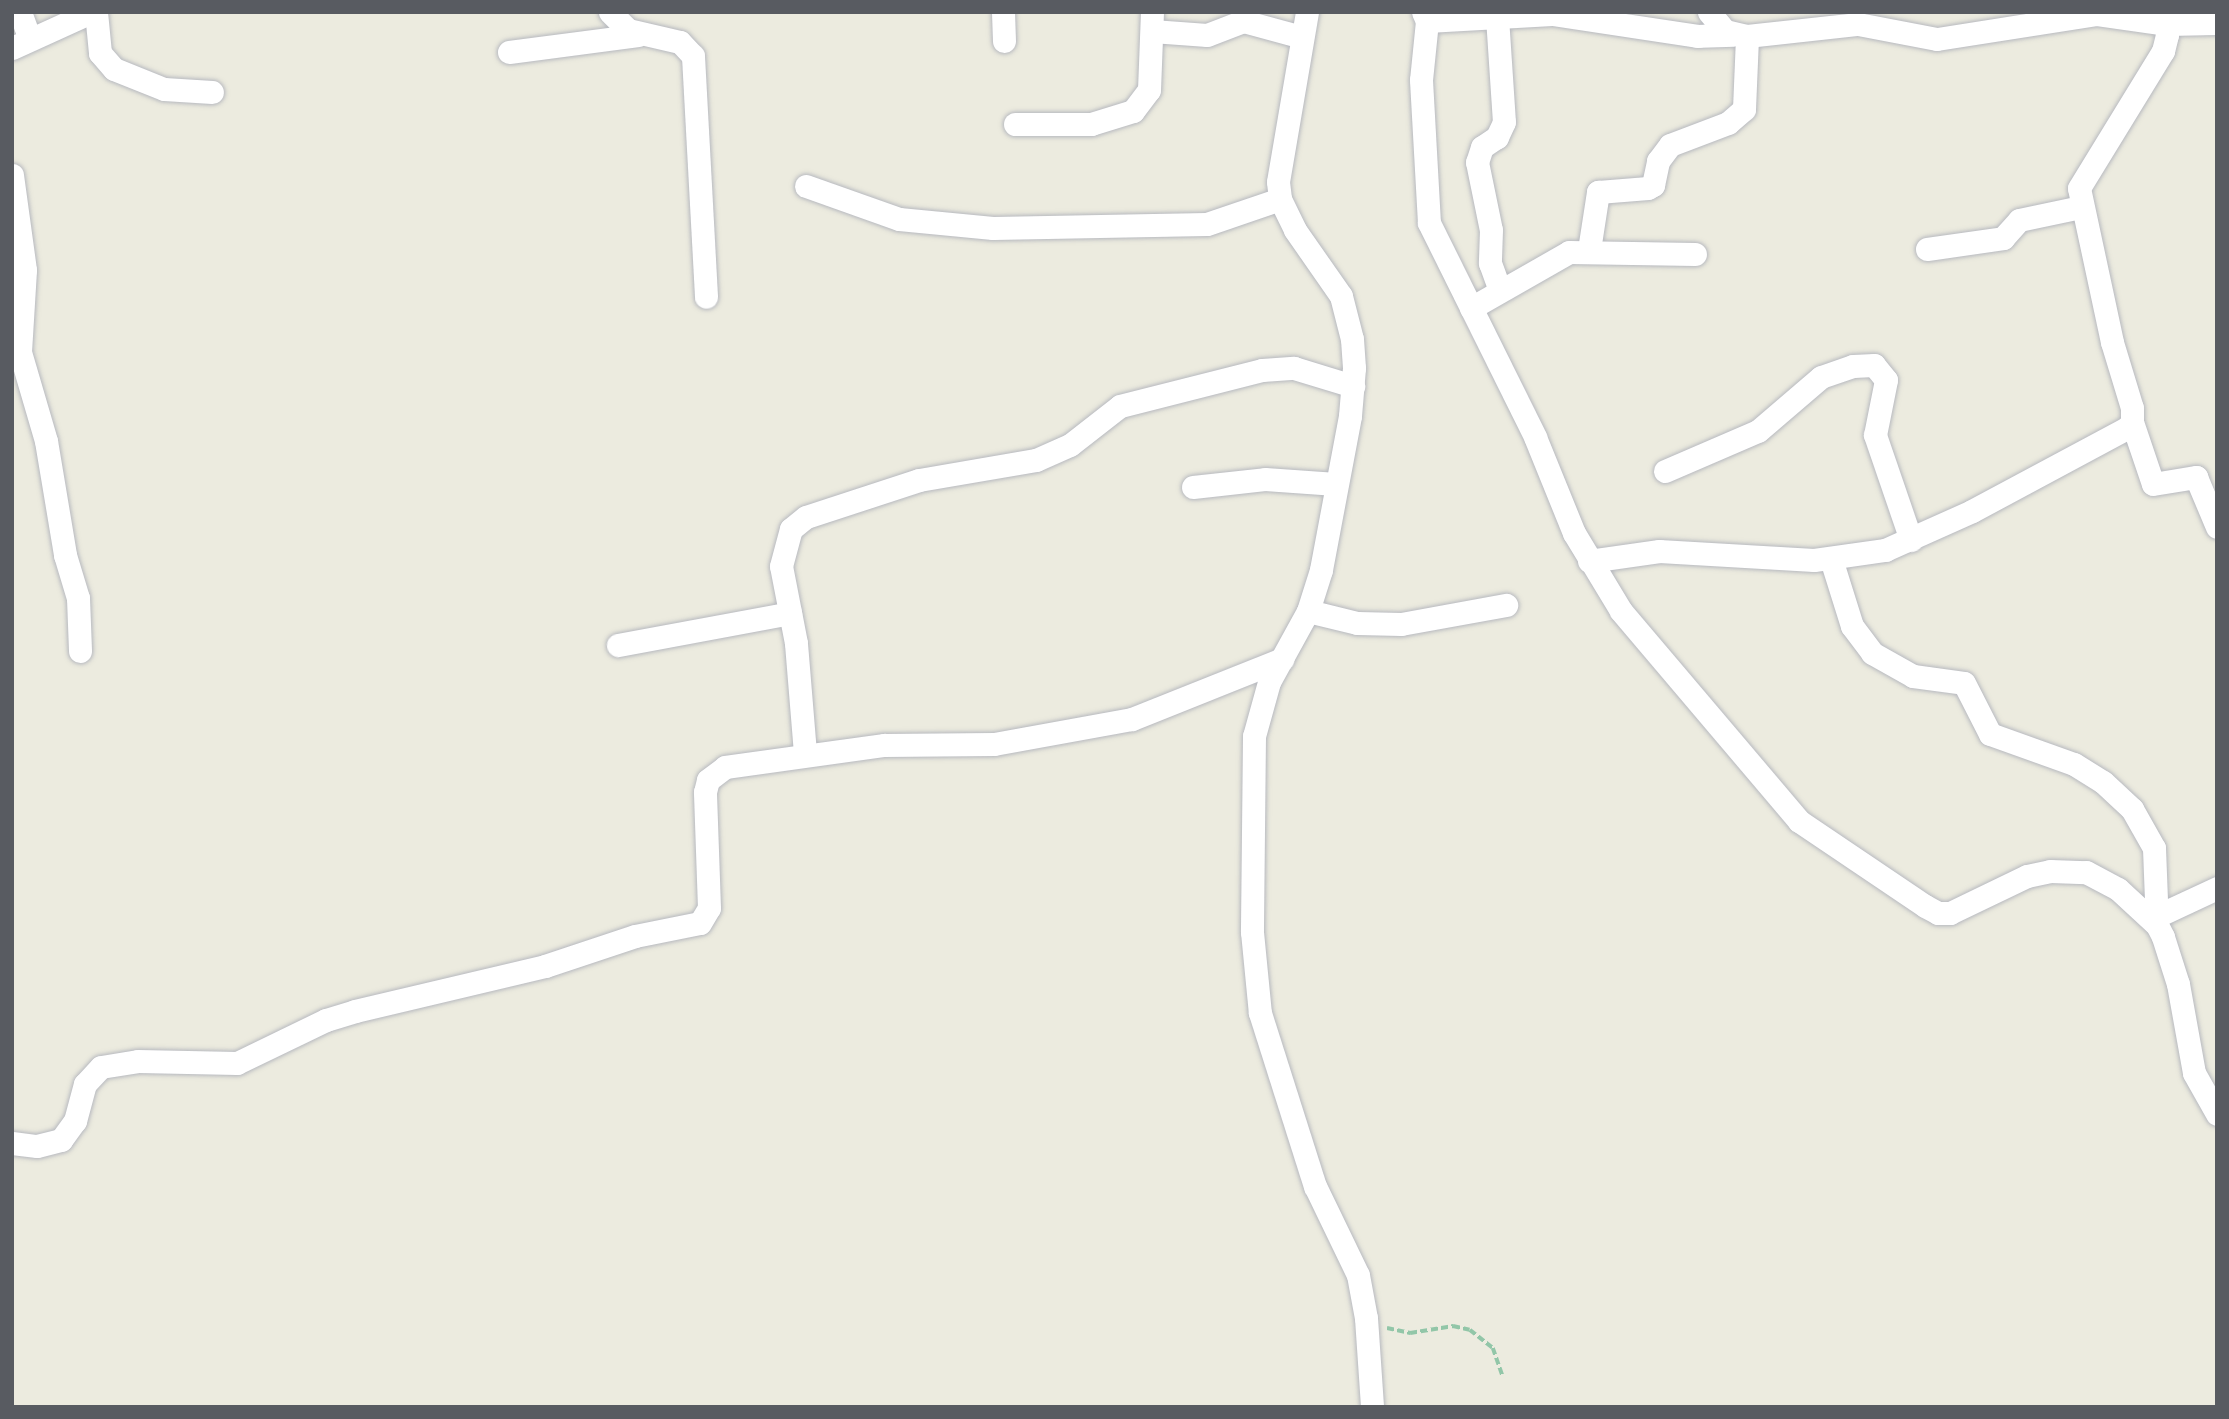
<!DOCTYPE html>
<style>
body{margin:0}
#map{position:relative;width:2229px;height:1419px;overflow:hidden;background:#ecebdf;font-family:"Sofia Sans Condensed",sans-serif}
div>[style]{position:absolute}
.path>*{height:3.5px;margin-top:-1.75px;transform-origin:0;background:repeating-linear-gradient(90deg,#92c6a8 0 7px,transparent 0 10.5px)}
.roads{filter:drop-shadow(0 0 2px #b7b9bf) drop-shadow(0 0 2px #b7b9bf)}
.minor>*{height:23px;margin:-11.5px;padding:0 11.5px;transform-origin:11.5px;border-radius:11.5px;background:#fff}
span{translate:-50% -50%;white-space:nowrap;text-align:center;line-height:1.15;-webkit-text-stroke:7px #fff;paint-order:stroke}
.frame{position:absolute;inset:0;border:14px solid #585b61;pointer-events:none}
</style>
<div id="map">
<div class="path">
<i style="left:1387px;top:1328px;width:24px;rotate:12deg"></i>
<i style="left:1410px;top:1333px;width:44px;rotate:-9.2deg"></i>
<i style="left:1453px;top:1326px;width:17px;rotate:13deg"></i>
<i style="left:1470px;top:1330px;width:29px;rotate:38deg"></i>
<i style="left:1493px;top:1348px;width:31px;rotate:71deg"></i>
</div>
<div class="roads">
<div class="minor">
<i style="left:20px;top:12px;width:29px;rotate:70deg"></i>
<i style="left:96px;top:12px;width:41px;rotate:84.4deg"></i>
<i style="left:100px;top:53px;width:21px;rotate:49deg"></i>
<i style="left:114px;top:69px;width:54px;rotate:21.8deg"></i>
<i style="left:164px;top:89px;width:48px;rotate:3.6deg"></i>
<i style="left:610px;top:12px;width:25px;rotate:45deg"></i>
<i style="left:628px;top:30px;width:53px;rotate:13deg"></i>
<i style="left:680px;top:42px;width:19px;rotate:47deg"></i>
<i style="left:693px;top:56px;width:241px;rotate:86.9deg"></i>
<i style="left:1003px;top:12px;width:29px;rotate:88deg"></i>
<i style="left:1307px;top:12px;width:172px;rotate:99.7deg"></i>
<i style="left:1278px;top:182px;width:17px;rotate:83deg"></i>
<i style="left:1280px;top:199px;width:34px;rotate:64deg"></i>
<i style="left:1295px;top:230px;width:80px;rotate:55.1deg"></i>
<i style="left:1341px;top:296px;width:44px;rotate:75.7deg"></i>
<i style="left:1352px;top:339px;width:29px;rotate:86deg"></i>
<i style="left:1354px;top:368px;width:48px;rotate:94.8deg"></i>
<i style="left:1350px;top:416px;width:157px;rotate:100.7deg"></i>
<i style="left:1321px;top:570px;width:43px;rotate:107.6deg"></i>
<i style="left:1308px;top:611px;width:81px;rotate:118.8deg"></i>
<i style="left:1269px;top:682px;width:56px;rotate:105.5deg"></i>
<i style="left:1254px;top:736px;width:196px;rotate:90.6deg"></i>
<i style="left:1252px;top:932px;width:81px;rotate:84.4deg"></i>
<i style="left:1260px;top:1013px;width:182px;rotate:72.4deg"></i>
<i style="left:1315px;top:1186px;width:99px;rotate:64.2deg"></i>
<i style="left:1358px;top:1275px;width:44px;rotate:79.5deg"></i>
<i style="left:1366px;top:1318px;width:89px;rotate:86.1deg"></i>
<i style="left:1423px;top:12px;width:10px;rotate:66deg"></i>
<i style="left:1427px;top:21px;width:59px;rotate:95.8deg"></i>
<i style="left:1421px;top:80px;width:143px;rotate:86.8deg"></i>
<i style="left:1429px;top:223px;width:239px;rotate:63.6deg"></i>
<i style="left:1535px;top:437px;width:104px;rotate:67.9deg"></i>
<i style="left:1574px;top:533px;width:91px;rotate:58.9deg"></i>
<i style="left:1621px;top:611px;width:275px;rotate:49.7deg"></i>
<i style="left:1799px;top:821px;width:152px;rotate:34deg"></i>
<i style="left:1925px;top:906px;width:15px;rotate:28deg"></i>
<i style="left:1938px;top:913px;width:12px"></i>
<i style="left:1950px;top:913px;width:85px;rotate:-25.7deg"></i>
<i style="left:2027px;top:876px;width:24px;rotate:-12deg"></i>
<i style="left:2050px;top:871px;width:36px;rotate:2deg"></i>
<i style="left:2086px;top:872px;width:36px;rotate:28deg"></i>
<i style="left:2118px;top:889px;width:53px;rotate:42.7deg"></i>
<i style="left:2157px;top:925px;width:13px;rotate:63deg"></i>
<i style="left:2163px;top:937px;width:49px;rotate:72.3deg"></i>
<i style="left:2178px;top:984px;width:90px;rotate:79.8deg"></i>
<i style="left:2194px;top:1073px;width:47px;rotate:60.7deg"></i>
<i style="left:1709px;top:12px;width:25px;rotate:50deg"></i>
<i style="left:1725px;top:31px;width:23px;rotate:13deg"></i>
<i style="left:1747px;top:36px;width:112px;rotate:-6.2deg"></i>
<i style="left:1858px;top:24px;width:80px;rotate:10.8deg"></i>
<i style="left:1937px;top:39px;width:162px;rotate:-8.9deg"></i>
<i style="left:2097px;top:14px;width:71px;rotate:8.1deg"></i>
<i style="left:2167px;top:24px;width:50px;rotate:-1.1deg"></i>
<i style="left:1497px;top:17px;width:105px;rotate:86.2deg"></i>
<i style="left:1504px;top:122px;width:17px;rotate:115deg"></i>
<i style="left:1497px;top:137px;width:18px;rotate:146deg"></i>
<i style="left:1482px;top:147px;width:16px;rotate:108deg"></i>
<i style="left:1477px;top:162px;width:69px;rotate:78.4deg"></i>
<i style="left:1491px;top:230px;width:33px;rotate:92deg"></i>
<i style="left:1490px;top:263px;width:29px;rotate:70deg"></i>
<i style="left:1427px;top:21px;width:125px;rotate:-3.2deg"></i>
<i style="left:1552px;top:14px;width:147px;rotate:8.6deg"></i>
<i style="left:1697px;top:36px;width:36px;rotate:-2deg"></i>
<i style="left:1152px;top:31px;width:55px;rotate:4.2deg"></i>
<i style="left:1207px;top:35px;width:39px;rotate:-21deg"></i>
<i style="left:1243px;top:21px;width:61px;rotate:15.2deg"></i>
<i style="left:12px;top:48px;width:87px;rotate:-24.5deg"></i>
<i style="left:509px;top:52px;width:130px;rotate:-7.5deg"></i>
<i style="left:1015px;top:124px;width:76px"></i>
<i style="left:1091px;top:124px;width:44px;rotate:-17.2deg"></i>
<i style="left:1133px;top:111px;width:26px;rotate:-53deg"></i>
<i style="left:1149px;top:90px;width:78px;rotate:-87.8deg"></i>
<i style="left:12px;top:175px;width:96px;rotate:82.2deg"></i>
<i style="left:25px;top:270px;width:82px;rotate:93.5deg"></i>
<i style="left:20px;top:352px;width:93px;rotate:73.7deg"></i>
<i style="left:46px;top:441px;width:116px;rotate:80.5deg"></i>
<i style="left:65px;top:555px;width:45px;rotate:73.2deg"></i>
<i style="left:78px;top:598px;width:53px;rotate:87.8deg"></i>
<i style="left:806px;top:186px;width:99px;rotate:19.5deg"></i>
<i style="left:899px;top:219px;width:94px;rotate:5.5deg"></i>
<i style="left:993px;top:228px;width:214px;rotate:-1.1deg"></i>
<i style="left:1207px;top:224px;width:77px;rotate:-18.9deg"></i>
<i style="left:1927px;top:249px;width:77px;rotate:-8.2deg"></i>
<i style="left:2003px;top:238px;width:24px;rotate:-48deg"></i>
<i style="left:2019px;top:220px;width:63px;rotate:-11.8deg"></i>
<i style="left:1589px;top:250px;width:59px;rotate:-81.2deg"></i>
<i style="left:1598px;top:192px;width:50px;rotate:-4.6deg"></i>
<i style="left:1648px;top:188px;width:6px;rotate:-31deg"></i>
<i style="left:1653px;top:185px;width:25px;rotate:-78deg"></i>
<i style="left:1658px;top:161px;width:20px;rotate:-53deg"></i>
<i style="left:1670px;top:145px;width:62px;rotate:-20.8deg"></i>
<i style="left:1728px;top:123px;width:21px;rotate:-41deg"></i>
<i style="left:1744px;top:109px;width:73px;rotate:-87.6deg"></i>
<i style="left:1471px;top:308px;width:113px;rotate:-29.7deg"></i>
<i style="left:1569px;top:252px;width:126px;rotate:0.9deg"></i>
<i style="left:2132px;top:422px;width:65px;rotate:71.3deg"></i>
<i style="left:2153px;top:484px;width:44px;rotate:-9.2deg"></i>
<i style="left:2196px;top:477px;width:54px;rotate:67.2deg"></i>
<i style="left:1665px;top:471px;width:101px;rotate:-23.3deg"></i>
<i style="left:1758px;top:431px;width:83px;rotate:-40.6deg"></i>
<i style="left:1821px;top:377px;width:34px;rotate:-19deg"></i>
<i style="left:1853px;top:366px;width:21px;rotate:-3deg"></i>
<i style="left:1874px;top:365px;width:19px;rotate:51deg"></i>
<i style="left:1886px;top:380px;width:56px;rotate:101.3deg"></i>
<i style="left:1875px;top:435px;width:111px;rotate:71.1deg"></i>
<i style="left:1193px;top:487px;width:72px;rotate:-6.3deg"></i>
<i style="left:1265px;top:479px;width:71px;rotate:4deg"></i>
<i style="left:1831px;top:559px;width:70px;rotate:72.6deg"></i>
<i style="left:1852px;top:626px;width:34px;rotate:53deg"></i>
<i style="left:1872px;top:653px;width:47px;rotate:29.3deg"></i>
<i style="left:1913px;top:676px;width:51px;rotate:7.8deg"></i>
<i style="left:1964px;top:683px;width:57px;rotate:63deg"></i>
<i style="left:1990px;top:734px;width:89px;rotate:19.7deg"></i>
<i style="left:2074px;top:764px;width:34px;rotate:32deg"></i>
<i style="left:2103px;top:782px;width:40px;rotate:43deg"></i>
<i style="left:2132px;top:809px;width:45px;rotate:60.6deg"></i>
<i style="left:2154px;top:848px;width:77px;rotate:87.8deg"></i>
<i style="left:1589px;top:561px;width:71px;rotate:-8.1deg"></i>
<i style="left:1659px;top:551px;width:155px;rotate:3.3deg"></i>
<i style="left:1814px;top:560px;width:72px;rotate:-8deg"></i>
<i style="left:1885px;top:550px;width:95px;rotate:-24.1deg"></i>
<i style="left:1972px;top:511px;width:176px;rotate:-28.2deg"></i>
<i style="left:2127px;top:428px;width:8px;rotate:-50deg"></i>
<i style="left:2132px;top:422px;width:14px;rotate:-90deg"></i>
<i style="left:2132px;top:408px;width:69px;rotate:-106.9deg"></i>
<i style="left:2112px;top:342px;width:157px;rotate:-102.1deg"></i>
<i style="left:2079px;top:188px;width:161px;rotate:-58.5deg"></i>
<i style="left:2163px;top:51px;width:16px;rotate:-76deg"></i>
<i style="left:2167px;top:35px;width:23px;rotate:-97deg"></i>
<i style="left:1308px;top:611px;width:50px;rotate:13.8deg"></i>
<i style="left:1357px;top:623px;width:44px;rotate:1.3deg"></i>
<i style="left:1401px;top:624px;width:107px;rotate:-10.3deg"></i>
<i style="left:618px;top:645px;width:175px;rotate:-10.5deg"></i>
<i style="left:805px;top:753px;width:110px;rotate:-94.7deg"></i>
<i style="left:796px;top:643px;width:78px;rotate:-101deg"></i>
<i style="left:781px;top:566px;width:38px;rotate:-75deg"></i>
<i style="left:791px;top:529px;width:19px;rotate:-39deg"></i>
<i style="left:806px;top:517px;width:119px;rotate:-18.1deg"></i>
<i style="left:919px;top:480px;width:119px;rotate:-9.7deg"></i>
<i style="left:1036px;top:460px;width:37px;rotate:-24deg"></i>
<i style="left:1070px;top:445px;width:63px;rotate:-38deg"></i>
<i style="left:1120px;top:406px;width:146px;rotate:-14.2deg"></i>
<i style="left:1262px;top:370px;width:32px;rotate:-4deg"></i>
<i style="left:1294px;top:368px;width:62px;rotate:17deg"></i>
<i style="left:2157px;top:916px;width:66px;rotate:-25deg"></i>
<i style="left:12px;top:1143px;width:25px;rotate:7deg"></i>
<i style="left:37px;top:1146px;width:25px;rotate:-14deg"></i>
<i style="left:61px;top:1140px;width:24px;rotate:-54deg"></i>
<i style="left:75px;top:1121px;width:38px;rotate:-75deg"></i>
<i style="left:85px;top:1084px;width:23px;rotate:-47deg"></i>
<i style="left:101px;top:1067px;width:37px;rotate:-9deg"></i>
<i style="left:138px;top:1061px;width:99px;rotate:1.2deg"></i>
<i style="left:237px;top:1063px;width:99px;rotate:-25.8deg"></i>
<i style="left:326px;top:1020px;width:30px;rotate:-17deg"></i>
<i style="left:355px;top:1011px;width:195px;rotate:-13.3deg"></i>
<i style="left:545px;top:966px;width:95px;rotate:-18.4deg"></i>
<i style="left:635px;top:936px;width:66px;rotate:-11.3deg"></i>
<i style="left:700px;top:923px;width:17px;rotate:-59deg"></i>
<i style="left:709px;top:908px;width:116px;rotate:-92deg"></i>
<i style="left:705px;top:792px;width:12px;rotate:-76deg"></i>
<i style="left:708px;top:780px;width:21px;rotate:-37deg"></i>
<i style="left:725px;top:767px;width:161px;rotate:-7.9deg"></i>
<i style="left:884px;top:745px;width:110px;rotate:-0.5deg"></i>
<i style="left:994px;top:744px;width:140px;rotate:-10.3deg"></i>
<i style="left:1132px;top:719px;width:162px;rotate:-21.8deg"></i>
</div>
</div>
<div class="frame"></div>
</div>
